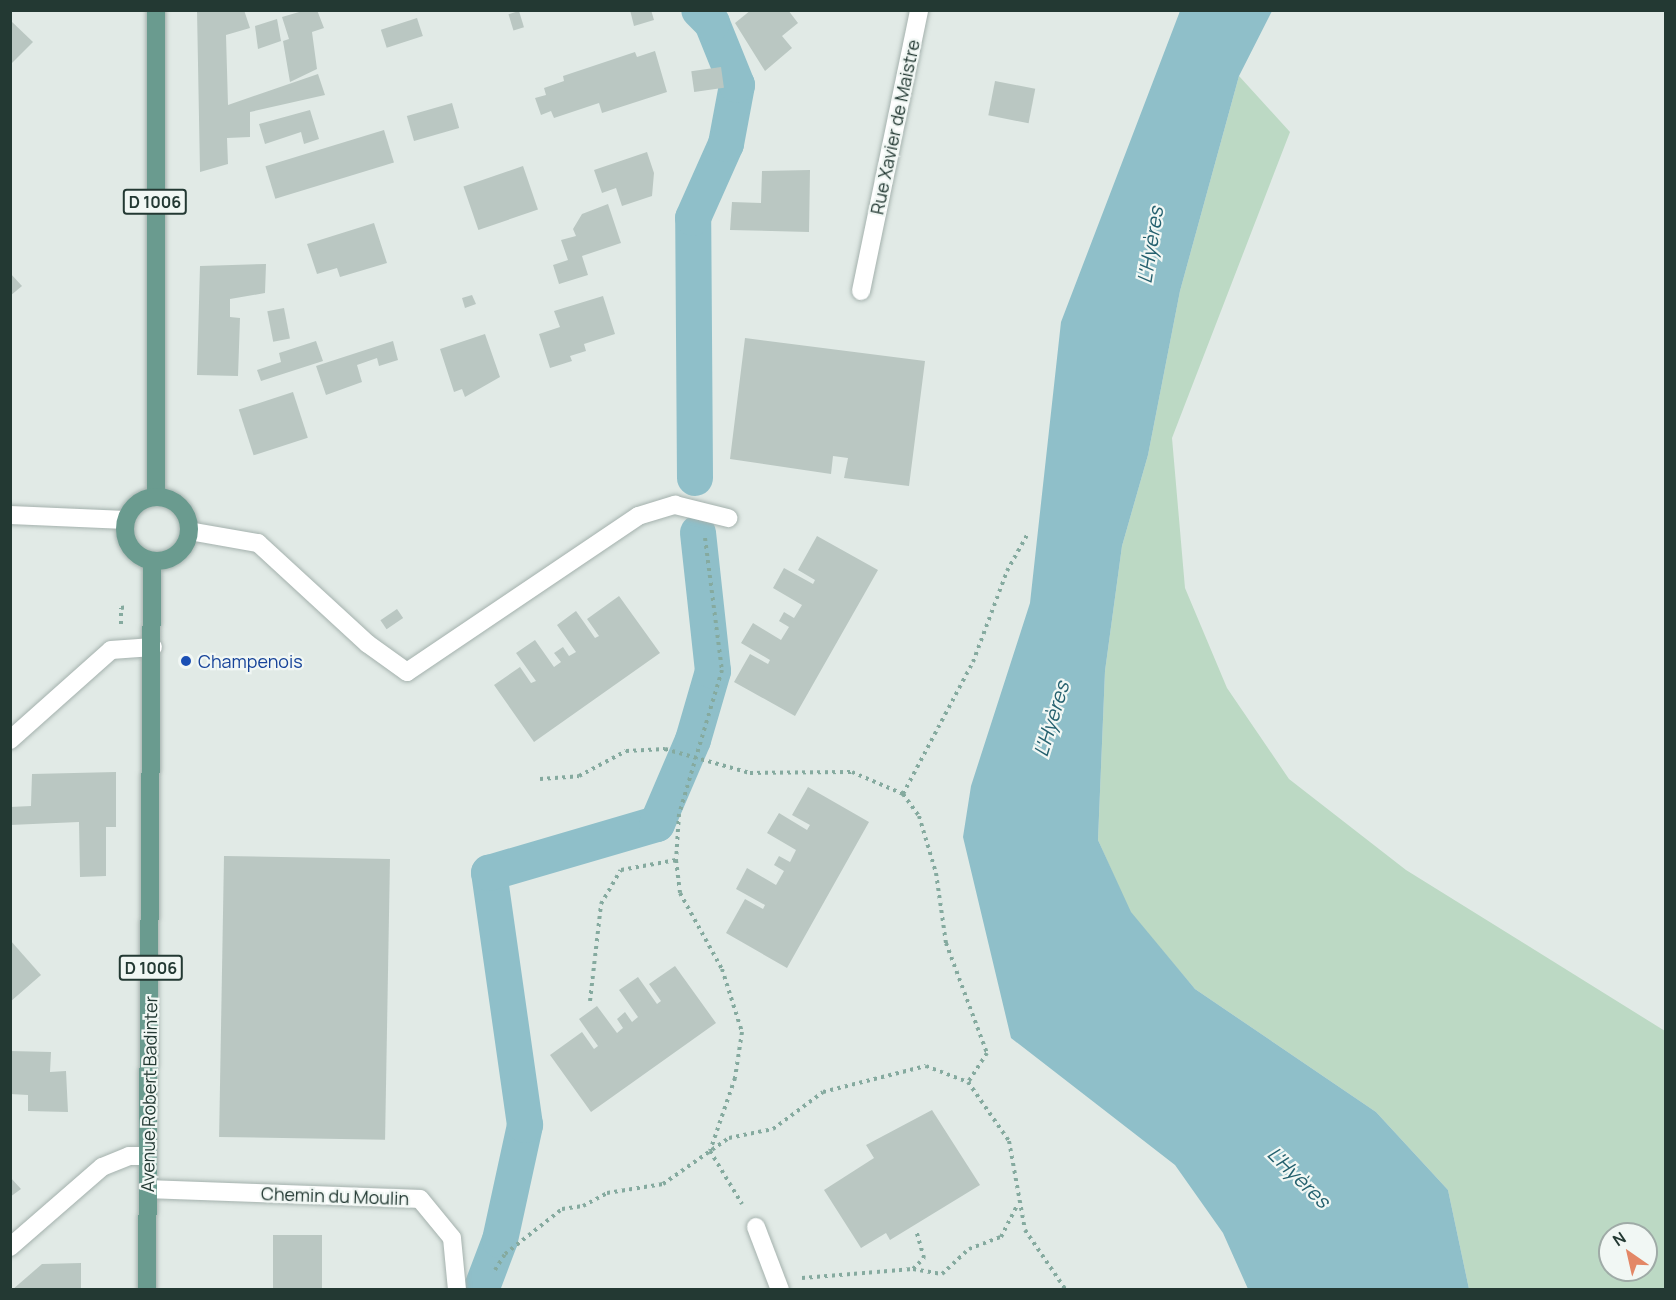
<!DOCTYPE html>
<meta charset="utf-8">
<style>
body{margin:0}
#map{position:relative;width:1676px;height:1300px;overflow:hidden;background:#e1eae6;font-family:Manrope,sans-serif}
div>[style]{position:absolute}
.green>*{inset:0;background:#bcd9c4}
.water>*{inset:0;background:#8fbfc9}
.canal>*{height:36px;margin:-18px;padding:0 18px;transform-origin:18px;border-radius:18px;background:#8fbfc9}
.building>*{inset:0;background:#bac7c2;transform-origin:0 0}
.path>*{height:4px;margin-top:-2px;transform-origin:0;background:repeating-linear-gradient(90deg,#85aa9f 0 3px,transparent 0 7.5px)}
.roads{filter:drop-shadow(0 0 2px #a4b1ad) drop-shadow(0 0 2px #a4b1ad)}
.minor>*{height:18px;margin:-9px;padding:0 9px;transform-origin:9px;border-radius:9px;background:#fff}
.major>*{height:18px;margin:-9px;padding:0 9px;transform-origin:9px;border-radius:9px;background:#6a9b8f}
.major>.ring{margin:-9px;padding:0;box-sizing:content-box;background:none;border:18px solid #6a9b8f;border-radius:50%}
.dots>*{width:16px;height:16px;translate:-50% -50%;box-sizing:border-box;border:3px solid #f1f7f4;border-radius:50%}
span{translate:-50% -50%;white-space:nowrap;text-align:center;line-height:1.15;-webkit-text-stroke:4.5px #f1f7f4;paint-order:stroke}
.shield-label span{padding:2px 4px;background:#f1f7f4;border:2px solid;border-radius:4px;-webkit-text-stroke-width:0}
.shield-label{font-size:16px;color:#233933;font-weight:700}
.street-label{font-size:18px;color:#233933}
.transit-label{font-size:18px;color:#164399}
.left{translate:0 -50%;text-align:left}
.water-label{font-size:20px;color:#24606e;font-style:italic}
.frame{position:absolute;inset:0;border:12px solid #233933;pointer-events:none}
.north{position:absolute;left:1598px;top:1222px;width:60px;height:60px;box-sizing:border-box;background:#f1f7f4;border:2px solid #9faba7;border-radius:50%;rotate:326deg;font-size:16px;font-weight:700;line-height:24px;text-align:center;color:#233933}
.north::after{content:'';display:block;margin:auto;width:21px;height:27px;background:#e38766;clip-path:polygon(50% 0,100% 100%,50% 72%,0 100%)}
</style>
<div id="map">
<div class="green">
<i style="clip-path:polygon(evenodd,1239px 76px,1290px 132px,1172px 438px,1185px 588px,1227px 688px,1289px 779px,1406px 870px,1665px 1031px,1665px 1289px,1469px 1289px,1448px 1190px,1376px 1112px,1195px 989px,1130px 912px,1098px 840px,1105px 671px,1122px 546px,1148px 455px,1180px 291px,1239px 76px,1610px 1234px,1646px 1234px,1646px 1270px,1610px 1270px,1610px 1234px)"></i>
</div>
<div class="water">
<i style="clip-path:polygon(1180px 11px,1272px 11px,1239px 76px,1180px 291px,1148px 455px,1122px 546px,1105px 671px,1098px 840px,1131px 912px,1195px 989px,1376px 1112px,1448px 1190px,1469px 1289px,1248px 1289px,1223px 1233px,1175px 1165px,1011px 1038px,963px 837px,971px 786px,1030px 603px,1061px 322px)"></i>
</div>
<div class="canal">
<i style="left:695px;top:478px;width:260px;rotate:-90.4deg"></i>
<i style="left:693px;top:218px;width:81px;rotate:-66deg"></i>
<i style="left:726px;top:144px;width:60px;rotate:-79.4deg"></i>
<i style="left:737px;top:85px;width:67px;rotate:-112deg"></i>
<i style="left:712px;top:23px;width:18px;rotate:-135deg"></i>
<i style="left:481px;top:1290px;width:53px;rotate:-69.2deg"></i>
<i style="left:500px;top:1240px;width:118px;rotate:-77.7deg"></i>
<i style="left:525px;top:1125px;width:255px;rotate:-98.1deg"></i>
<i style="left:489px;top:873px;width:175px;rotate:-16.3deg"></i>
<i style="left:657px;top:824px;width:91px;rotate:-66.8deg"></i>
<i style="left:693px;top:740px;width:72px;rotate:-73.8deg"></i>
<i style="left:713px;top:671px;width:139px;rotate:-96.2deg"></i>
</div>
<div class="building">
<i style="clip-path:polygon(197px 10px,244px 10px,250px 28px,226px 35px,228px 105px,318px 74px,325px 95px,250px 112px,250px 137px,227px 138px,228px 164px,200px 172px)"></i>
<i style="clip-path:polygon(306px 10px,317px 10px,324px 28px,312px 32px,317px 69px,290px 82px,283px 41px,289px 39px,282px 17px)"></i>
<i style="clip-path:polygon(630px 10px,651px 10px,654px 20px,634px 26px)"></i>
<i style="clip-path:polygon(751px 10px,788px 10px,798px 23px,782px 36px,792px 48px,765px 71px,735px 23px)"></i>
<i style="left:519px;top:11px;width:17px;height:11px;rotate:73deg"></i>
<i style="left:417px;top:18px;width:19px;height:38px;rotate:72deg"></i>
<i style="clip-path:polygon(277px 19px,281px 41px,258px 49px,255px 26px)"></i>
<i style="clip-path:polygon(10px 20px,33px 42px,10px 65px)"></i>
<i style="clip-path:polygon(655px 51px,667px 92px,602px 113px,599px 103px,554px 118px,551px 111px,541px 115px,535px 98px,546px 95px,544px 88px,564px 81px,563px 76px,635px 52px,637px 57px)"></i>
<i style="left:721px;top:67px;width:21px;height:30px;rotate:82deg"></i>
<i style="left:995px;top:81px;width:41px;height:35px;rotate:11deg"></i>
<i style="left:452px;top:103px;width:26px;height:47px;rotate:74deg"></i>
<i style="clip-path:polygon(310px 110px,319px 139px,304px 144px,301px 132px,265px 144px,259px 124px)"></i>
<i style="left:384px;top:130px;width:34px;height:124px;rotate:73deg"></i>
<i style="clip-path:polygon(647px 152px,654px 173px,652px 196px,622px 206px,616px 188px,602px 193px,594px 170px)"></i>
<i style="left:523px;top:166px;width:46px;height:63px;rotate:71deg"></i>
<i style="clip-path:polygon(810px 170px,809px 232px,730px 230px,732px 202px,761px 203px,762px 171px)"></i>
<i style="clip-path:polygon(608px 204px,621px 243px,582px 256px,588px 275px,559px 284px,553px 265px,568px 260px,561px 240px,576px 236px,573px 229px,582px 214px)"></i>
<i style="clip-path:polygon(374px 223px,387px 263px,340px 277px,337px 268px,317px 274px,307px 244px)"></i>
<i style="clip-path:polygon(266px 264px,265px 293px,230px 299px,230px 317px,240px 318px,238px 376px,197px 375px,200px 266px)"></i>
<i style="clip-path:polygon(10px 273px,22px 286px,10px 296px)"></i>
<i style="clip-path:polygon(472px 295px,476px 304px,465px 308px,462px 298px)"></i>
<i style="clip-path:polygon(603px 296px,615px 334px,584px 344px,586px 351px,570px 356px,572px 361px,550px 368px,539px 334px,560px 327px,554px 311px)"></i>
<i style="left:284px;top:308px;width:31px;height:17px;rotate:79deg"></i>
<i style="clip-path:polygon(485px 334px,500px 377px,465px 397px,462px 389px,454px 392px,440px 349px)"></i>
<i style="clip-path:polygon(745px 338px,925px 361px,909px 486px,844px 478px,848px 458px,833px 456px,831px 474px,730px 459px)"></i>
<i style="clip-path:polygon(316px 341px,323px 361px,261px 381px,257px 370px,281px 362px,279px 353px)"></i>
<i style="clip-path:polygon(393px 341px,398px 360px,379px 366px,377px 358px,357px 365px,362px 382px,326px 395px,316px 366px)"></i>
<i style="left:293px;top:392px;width:48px;height:57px;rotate:72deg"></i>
<i style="clip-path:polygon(817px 536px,878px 570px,795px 716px,734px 682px,750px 654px,768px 664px,770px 660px,741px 643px,753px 623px,781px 640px,789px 627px,779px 621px,784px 612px,794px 618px,802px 605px,773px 588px,784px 568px,813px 584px,815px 580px,798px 570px)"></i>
<i style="clip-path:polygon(619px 596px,660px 653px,534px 742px,494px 685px,520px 667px,531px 683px,536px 681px,516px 653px,535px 640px,554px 667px,561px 662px,554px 653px,563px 647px,569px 656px,576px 652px,557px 625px,576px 611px,595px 638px,599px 636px,587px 619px)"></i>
<i style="left:397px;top:609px;width:11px;height:20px;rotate:56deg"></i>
<i style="clip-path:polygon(116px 772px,116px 827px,106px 827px,106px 876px,80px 877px,79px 822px,10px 825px,10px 807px,31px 806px,32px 774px)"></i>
<i style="clip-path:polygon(808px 787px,869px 822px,787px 968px,726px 933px,745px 899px,763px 909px,765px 905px,736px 889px,747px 868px,776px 885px,784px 871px,774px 865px,779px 856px,790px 862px,796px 850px,767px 833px,779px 813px,807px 830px,810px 825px,792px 815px)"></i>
<i style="left:224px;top:856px;width:166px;height:281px;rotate:1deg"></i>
<i style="clip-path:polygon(10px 940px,41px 975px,10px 1002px)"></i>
<i style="clip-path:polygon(675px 966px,716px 1023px,591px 1112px,550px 1055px,582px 1032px,594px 1049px,598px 1046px,579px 1019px,597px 1006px,617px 1033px,623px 1028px,617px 1019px,625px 1012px,632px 1022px,638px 1017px,619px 990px,638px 977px,657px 1004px,661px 1001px,649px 984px)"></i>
<i style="clip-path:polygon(10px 1051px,51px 1052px,50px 1072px,66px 1071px,68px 1112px,28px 1111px,28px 1095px,10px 1094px)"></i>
<i style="clip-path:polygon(932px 1110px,980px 1185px,890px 1240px,886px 1233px,861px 1248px,824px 1190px,874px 1158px,866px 1145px)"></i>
<i style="clip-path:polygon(10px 1177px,21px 1189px,10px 1197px)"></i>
<i style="left:273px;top:1235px;width:49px;height:55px"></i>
<i style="clip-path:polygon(81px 1263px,81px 1290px,12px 1290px,42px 1264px)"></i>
</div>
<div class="path">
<i style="left:705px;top:538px;width:133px;rotate:82.7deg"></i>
<i style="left:722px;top:670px;width:150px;rotate:106.6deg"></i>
<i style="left:679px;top:814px;width:46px;rotate:93.7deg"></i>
<i style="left:676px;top:860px;width:33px;rotate:83deg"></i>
<i style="left:680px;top:893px;width:87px;rotate:61.1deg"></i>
<i style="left:722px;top:969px;width:66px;rotate:72.4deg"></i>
<i style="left:742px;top:1032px;width:47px;rotate:98.7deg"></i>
<i style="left:735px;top:1078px;width:77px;rotate:108.9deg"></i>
<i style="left:710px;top:1151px;width:62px;rotate:58.9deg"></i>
<i style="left:121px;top:624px;width:16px;rotate:-90deg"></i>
<i style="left:121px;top:608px;width:6px;rotate:-9deg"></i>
<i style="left:540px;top:779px;width:39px;rotate:-4deg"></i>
<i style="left:579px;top:776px;width:53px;rotate:-28deg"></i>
<i style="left:626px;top:751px;width:39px;rotate:-3deg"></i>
<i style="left:665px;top:749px;width:88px;rotate:15.8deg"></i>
<i style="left:750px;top:773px;width:102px;rotate:-0.6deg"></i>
<i style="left:852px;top:772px;width:56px;rotate:23.3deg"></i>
<i style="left:903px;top:794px;width:27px;rotate:54deg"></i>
<i style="left:919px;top:816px;width:59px;rotate:73.4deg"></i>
<i style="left:936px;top:873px;width:71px;rotate:81.9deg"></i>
<i style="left:946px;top:943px;width:117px;rotate:69.6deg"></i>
<i style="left:987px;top:1053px;width:35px;rotate:123deg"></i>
<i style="left:903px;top:794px;width:149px;rotate:-62.1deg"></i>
<i style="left:973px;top:662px;width:97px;rotate:-69.5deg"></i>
<i style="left:1007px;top:571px;width:41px;rotate:-60.9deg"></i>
<i style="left:590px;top:1001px;width:98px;rotate:-83.5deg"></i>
<i style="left:601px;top:904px;width:39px;rotate:-60deg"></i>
<i style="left:621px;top:870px;width:56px;rotate:-10.3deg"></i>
<i style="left:913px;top:1269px;width:16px;rotate:-45deg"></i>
<i style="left:924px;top:1258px;width:26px;rotate:-106deg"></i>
<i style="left:495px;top:1270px;width:19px;rotate:-58deg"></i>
<i style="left:505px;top:1254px;width:73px;rotate:-38.3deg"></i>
<i style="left:562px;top:1209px;width:21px;rotate:-8deg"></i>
<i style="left:583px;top:1206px;width:27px;rotate:-28deg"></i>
<i style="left:607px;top:1193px;width:57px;rotate:-9.1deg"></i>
<i style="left:663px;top:1184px;width:80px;rotate:-34.9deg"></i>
<i style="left:729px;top:1138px;width:45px;rotate:-11.6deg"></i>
<i style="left:773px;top:1129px;width:62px;rotate:-36.5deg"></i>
<i style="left:823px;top:1092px;width:106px;rotate:-14.2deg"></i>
<i style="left:926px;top:1066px;width:45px;rotate:20.9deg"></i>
<i style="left:968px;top:1082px;width:72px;rotate:55.2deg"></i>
<i style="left:1009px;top:1141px;width:90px;rotate:79.8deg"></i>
<i style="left:1025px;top:1230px;width:73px;rotate:55.7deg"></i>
<i style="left:802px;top:1278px;width:111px;rotate:-4.6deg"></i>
<i style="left:913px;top:1269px;width:29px;rotate:10deg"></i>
<i style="left:942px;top:1274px;width:37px;rotate:-43deg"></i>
<i style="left:969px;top:1249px;width:34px;rotate:-21deg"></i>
<i style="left:1001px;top:1237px;width:35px;rotate:-63deg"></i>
</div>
<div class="roads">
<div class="minor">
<i style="left:861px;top:291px;width:287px;rotate:-78.3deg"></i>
<i style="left:10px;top:515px;width:116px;rotate:2.5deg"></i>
<i style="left:189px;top:531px;width:70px;rotate:9.9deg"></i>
<i style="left:258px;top:543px;width:149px;rotate:42.6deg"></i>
<i style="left:368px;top:644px;width:48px;rotate:35.7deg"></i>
<i style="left:407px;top:672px;width:279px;rotate:-34deg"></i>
<i style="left:638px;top:516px;width:39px;rotate:-17deg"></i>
<i style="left:675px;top:505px;width:55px;rotate:13.8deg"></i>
<i style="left:10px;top:740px;width:135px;rotate:-41.7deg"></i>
<i style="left:111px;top:650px;width:42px;rotate:-4.1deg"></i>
<i style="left:148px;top:1189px;width:272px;rotate:2.1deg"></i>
<i style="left:420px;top:1199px;width:50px;rotate:50.6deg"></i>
<i style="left:452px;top:1238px;width:52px;rotate:84.5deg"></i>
<i style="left:756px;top:1227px;width:67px;rotate:69.1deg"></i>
<i style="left:10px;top:1247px;width:122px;rotate:-41deg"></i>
<i style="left:102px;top:1167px;width:29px;rotate:-22deg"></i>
<i style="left:129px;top:1156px;width:18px"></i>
</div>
<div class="major">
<i style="left:156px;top:497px;width:487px;rotate:-90deg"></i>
<i class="ring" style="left:125px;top:497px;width:46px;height:46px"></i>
<i style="left:147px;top:1290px;width:729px;rotate:-89.61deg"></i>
</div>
</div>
<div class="dots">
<i style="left:186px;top:661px;background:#1a4fb4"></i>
</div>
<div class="shield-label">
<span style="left:155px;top:202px">D 1006</span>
<span style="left:151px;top:968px">D 1006</span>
</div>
<div class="street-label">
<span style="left:895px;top:127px;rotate:-78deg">Rue Xavier de Maistre</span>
<span style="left:149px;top:1094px;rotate:-89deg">Avenue Robert Badinter</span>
<span style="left:335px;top:1196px;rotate:2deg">Chemin du Moulin</span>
</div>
<div class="transit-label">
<span class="left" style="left:198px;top:661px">Champenois</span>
</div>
<div class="water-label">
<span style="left:1150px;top:245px;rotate:-81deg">L'Hyères</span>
<span style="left:1051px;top:719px;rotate:-73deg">L'Hyères</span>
<span style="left:1299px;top:1177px;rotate:44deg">L'Hyères</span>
</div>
<div class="frame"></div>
<div class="north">N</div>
</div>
